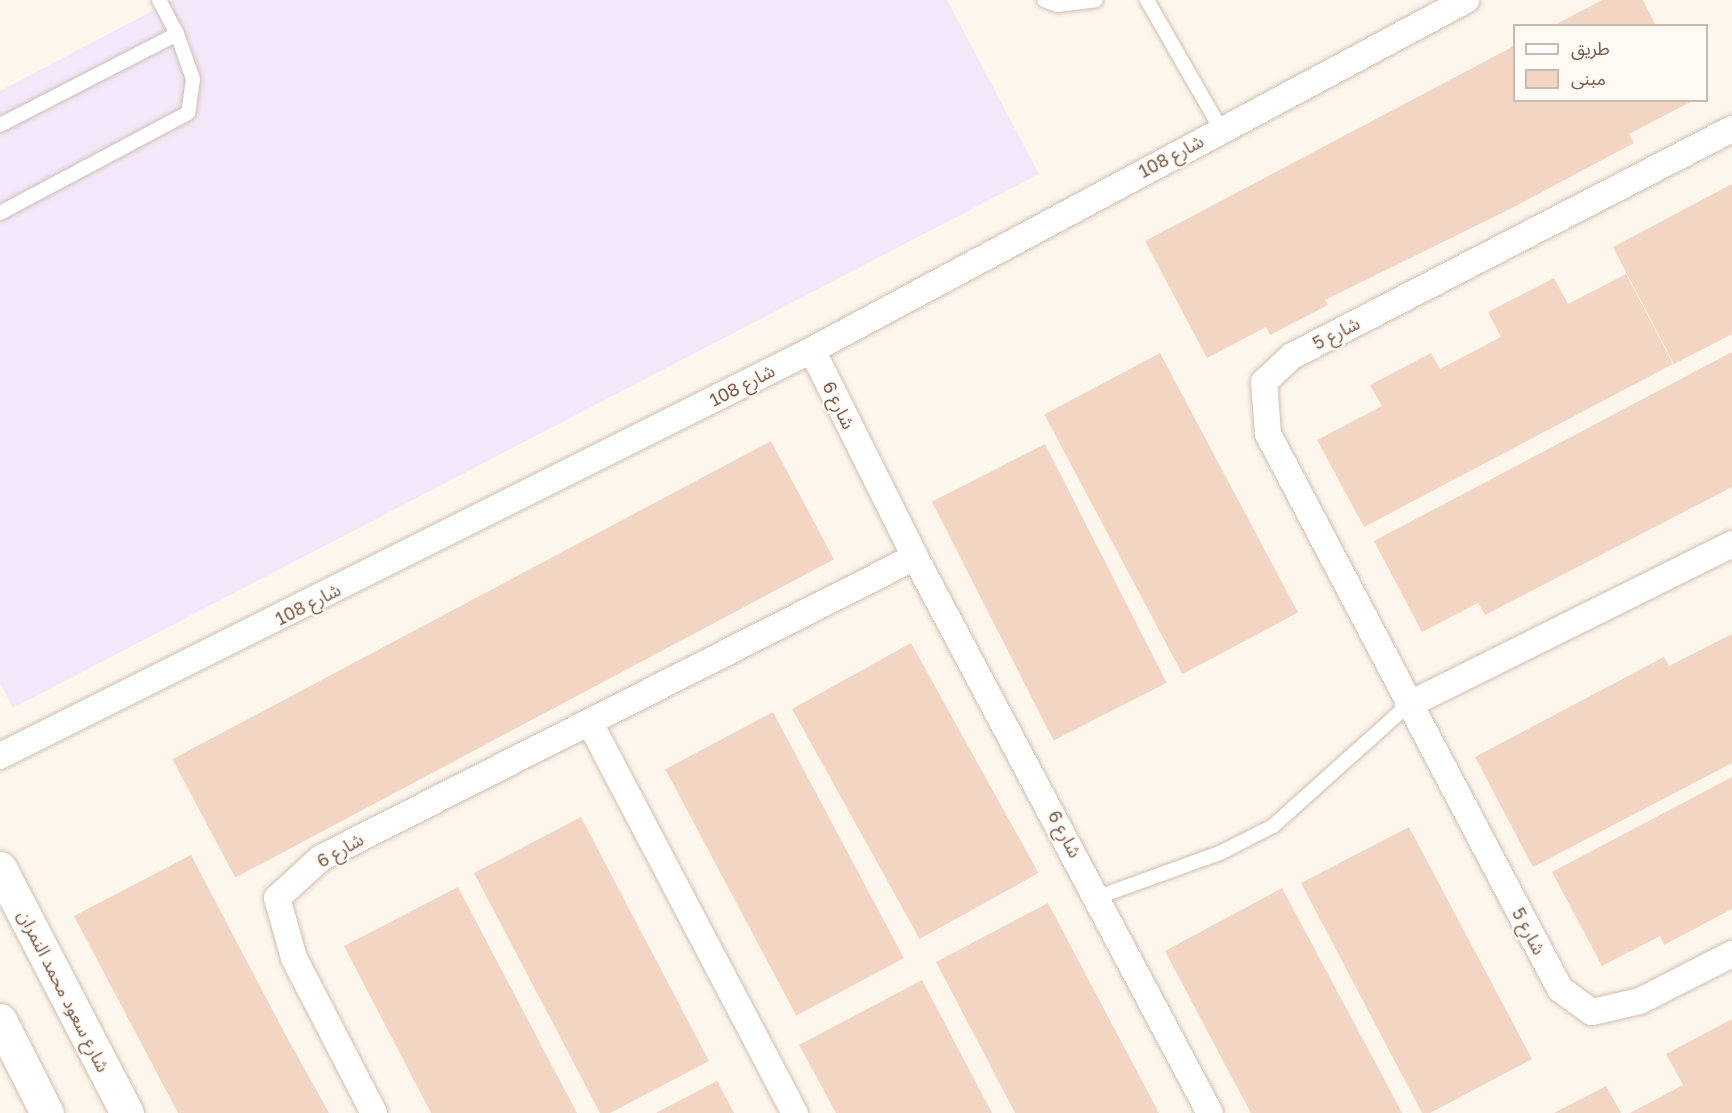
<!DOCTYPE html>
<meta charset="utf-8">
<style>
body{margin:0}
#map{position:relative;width:1732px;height:1113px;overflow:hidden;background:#fdf6ec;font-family:"Golos Text","Noto Sans Arabic",sans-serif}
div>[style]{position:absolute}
.education>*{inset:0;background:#f3e8fa}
.building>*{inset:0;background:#f3d5c3;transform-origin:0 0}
.roads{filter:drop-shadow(0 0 2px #d1beb0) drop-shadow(0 0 2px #d1beb0)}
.lane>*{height:14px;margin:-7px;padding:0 7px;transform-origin:7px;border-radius:7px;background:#fff}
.street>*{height:26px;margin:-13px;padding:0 13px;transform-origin:13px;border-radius:13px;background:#fff}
.secondary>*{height:33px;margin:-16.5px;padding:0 16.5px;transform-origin:16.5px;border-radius:16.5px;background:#fff}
span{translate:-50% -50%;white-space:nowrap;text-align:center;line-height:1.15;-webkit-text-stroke:4.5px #fffaf3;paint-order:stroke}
.street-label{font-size:18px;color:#7a5c4d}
.legend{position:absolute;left:1513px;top:24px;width:195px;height:78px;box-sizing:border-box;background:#fffaf3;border:2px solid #cabbb1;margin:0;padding:8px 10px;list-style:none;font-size:18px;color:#7a5c4d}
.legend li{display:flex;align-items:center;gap:12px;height:30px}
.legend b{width:30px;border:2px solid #cabbb1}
</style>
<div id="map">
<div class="education">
<i style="clip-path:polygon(173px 0,947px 0,1039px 174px,13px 708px,0 683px,0 91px)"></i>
</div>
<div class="building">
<i style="clip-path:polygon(1602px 0,1643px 0,1656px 26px,1553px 26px)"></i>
<i style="clip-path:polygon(1514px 46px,1514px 100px,1694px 100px,1629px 134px,1634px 143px,1510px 209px,1325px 300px,1328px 305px,1270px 335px,1266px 327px,1207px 358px,1145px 241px)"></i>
<i style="clip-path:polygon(1732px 184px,1732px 334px,1674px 364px,1613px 247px)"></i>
<i style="clip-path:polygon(1626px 274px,1673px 364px,1364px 527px,1317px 440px,1382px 406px,1370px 385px,1431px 353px,1440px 369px,1501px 337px,1488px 312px,1554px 278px,1568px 304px)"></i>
<i style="clip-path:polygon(1732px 352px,1732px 487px,1485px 615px,1478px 603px,1422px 632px,1374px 541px)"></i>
<i style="left:1160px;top:353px;width:294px;height:131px;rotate:62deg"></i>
<i style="left:771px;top:441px;width:134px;height:678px;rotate:62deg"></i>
<i style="left:1045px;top:444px;width:268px;height:127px;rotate:63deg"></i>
<i style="clip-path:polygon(1732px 634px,1732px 763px,1533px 867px,1475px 757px,1664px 657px,1669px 666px)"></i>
<i style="left:911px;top:643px;width:263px;height:136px;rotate:61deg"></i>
<i style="left:773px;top:712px;width:279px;height:122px;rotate:62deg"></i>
<i style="clip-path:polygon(1732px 777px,1732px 909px,1664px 945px,1660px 936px,1602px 966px,1552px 872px)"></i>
<i style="clip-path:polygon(581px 817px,709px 1061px,610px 1113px,600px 1113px,474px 873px)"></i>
<i style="clip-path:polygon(1409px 827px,1532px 1059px,1430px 1113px,1422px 1113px,1301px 883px)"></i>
<i style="clip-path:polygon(191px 855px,284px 1032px,329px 1113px,178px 1113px,74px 916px)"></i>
<i style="clip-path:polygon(458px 887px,490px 948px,577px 1113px,431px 1113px,344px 946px)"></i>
<i style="clip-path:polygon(1282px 888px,1382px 1075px,1402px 1113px,1251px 1113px,1231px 1076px,1165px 951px)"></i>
<i style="clip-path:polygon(1048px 903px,1114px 1028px,1159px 1113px,1015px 1113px,936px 962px)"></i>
<i style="clip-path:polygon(922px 980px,992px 1113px,836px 1113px,799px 1045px)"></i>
<i style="clip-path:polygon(1732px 1019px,1732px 1113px,1630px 1113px,1683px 1085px,1666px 1054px)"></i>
<i style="clip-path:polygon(717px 1081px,734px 1113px,656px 1113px)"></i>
<i style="clip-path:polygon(1606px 1086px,1621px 1113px,1554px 1113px)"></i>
</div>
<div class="roads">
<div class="lane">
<i style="left:159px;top:0;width:38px;rotate:62deg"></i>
<i style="left:1044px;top:0;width:14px;rotate:21deg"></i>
<i style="left:1057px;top:5px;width:39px;rotate:-7deg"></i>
<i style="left:1147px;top:0;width:149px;rotate:60.2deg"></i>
<i style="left:0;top:125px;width:199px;rotate:-27.2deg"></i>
<i style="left:177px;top:34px;width:48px;rotate:70.4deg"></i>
<i style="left:193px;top:79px;width:34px;rotate:98deg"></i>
<i style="left:188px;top:113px;width:213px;rotate:152deg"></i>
<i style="left:1098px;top:897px;width:132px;rotate:-19.9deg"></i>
<i style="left:1222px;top:852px;width:57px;rotate:-27deg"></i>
<i style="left:1273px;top:826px;width:181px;rotate:-41.9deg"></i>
</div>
<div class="street">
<i style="left:1732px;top:129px;width:495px;rotate:152.7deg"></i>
<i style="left:1292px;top:356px;width:38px;rotate:137deg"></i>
<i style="left:1264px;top:382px;width:52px;rotate:85.6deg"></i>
<i style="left:1268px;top:434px;width:627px;rotate:62.25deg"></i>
<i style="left:1560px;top:989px;width:39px;rotate:36deg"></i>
<i style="left:1592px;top:1012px;width:49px;rotate:-12.9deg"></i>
<i style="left:1640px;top:1001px;width:103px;rotate:-27.1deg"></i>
<i style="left:812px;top:350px;width:231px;rotate:63.5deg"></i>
<i style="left:915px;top:557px;width:629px;rotate:62.05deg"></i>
<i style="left:1408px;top:705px;width:362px;rotate:-26.4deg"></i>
<i style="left:590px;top:723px;width:441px;rotate:62.3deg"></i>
<i style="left:0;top:756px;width:908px;rotate:-26.57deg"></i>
<i style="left:812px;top:350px;width:742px;rotate:-28.15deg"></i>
<i style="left:374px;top:1113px;width:174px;rotate:-117.3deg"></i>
<i style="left:294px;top:958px;width:62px;rotate:-105.8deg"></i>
<i style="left:277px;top:898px;width:59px;rotate:-42.3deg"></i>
<i style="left:321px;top:858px;width:666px;rotate:-26.87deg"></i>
</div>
<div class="secondary">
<i style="left:0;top:868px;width:276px;rotate:62.6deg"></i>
<i style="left:0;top:1020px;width:104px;rotate:63.2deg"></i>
</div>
</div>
<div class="street-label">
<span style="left:1171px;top:156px;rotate:-28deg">شارع 108</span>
<span style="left:1336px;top:333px;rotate:-27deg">شارع 5</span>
<span style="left:742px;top:385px;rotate:-27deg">شارع 108</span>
<span style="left:839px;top:405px;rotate:64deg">شارع 6</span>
<span style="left:308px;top:604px;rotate:-27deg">شارع 108</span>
<span style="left:1065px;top:834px;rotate:62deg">شارع 6</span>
<span style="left:340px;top:850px;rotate:-30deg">شارع 6</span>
<span style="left:1529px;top:931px;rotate:62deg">شارع 5</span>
<span style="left:64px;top:991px;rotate:63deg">شارع سعود محمد النمران</span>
</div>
<ul class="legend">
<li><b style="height:8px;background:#fff"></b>طريق</li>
<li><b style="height:16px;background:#f3d5c3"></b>مبنى</li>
</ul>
</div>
